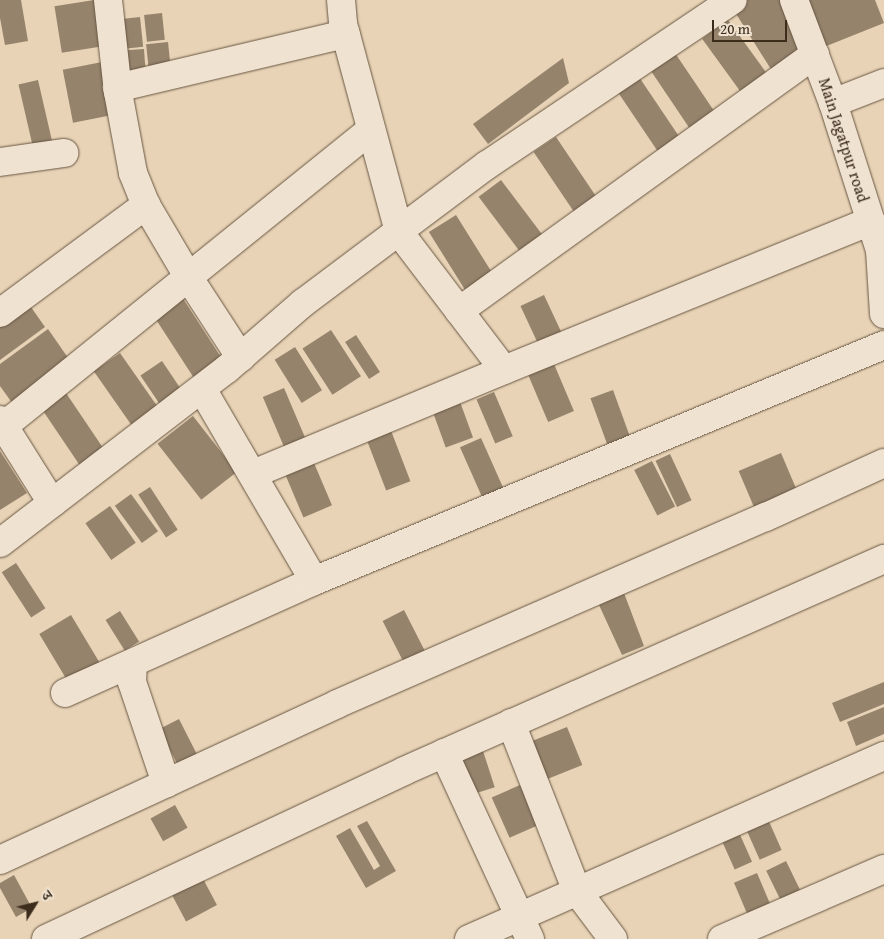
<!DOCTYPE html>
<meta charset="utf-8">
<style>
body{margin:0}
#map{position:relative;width:884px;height:939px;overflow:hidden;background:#e8d3b6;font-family:"Gentium Book Plus","Noto Serif Devanagari",serif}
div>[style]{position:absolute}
.building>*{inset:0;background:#95836c;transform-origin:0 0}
.roads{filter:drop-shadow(0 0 1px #675642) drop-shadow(0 0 1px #675642)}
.minor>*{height:28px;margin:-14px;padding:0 14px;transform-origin:14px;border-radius:14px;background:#f0e2d0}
span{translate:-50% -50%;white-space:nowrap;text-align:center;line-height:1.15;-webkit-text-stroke:4px #f0e2d0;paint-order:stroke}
.street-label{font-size:16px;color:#3c2c1b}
.north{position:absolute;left:10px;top:879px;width:50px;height:50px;-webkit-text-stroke:4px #f0e2d0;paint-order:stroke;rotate:54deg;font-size:14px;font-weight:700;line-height:20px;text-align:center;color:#3c2c1b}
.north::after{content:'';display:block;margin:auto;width:18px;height:22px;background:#3c2c1b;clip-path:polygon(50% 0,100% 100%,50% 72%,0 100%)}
.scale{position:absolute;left:712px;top:20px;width:75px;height:22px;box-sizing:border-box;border:2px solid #3c2c1b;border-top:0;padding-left:6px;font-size:15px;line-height:18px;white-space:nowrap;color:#3c2c1b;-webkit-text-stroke:4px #f0e2d0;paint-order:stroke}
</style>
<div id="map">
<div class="building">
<i style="clip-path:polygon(0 0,21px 0,28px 41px,5px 45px,0 18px)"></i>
<i style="left:94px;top:0;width:47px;height:40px;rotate:81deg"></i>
<i style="clip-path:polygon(744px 0,781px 0,804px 55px,774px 74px,733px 9px)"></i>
<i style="clip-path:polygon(805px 0,875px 0,884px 23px,824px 47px)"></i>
<i style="left:162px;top:13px;width:27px;height:18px;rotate:84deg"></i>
<i style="left:140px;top:17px;width:30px;height:21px;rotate:84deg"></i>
<i style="left:728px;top:20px;width:67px;height:32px;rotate:54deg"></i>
<i style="left:168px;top:42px;width:31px;height:22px;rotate:84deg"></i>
<i style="left:144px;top:49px;width:28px;height:22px;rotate:86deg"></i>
<i style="left:673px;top:50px;width:78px;height:30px;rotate:56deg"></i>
<i style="clip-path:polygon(563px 58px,569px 83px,488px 144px,473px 124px)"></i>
<i style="left:102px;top:62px;width:54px;height:40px;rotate:79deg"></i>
<i style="left:637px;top:74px;width:78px;height:26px;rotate:56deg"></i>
<i style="left:38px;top:80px;width:73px;height:20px;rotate:77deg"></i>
<i style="left:556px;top:137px;width:73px;height:27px;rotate:56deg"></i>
<i style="left:501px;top:180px;width:69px;height:28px;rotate:53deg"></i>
<i style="left:456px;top:215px;width:74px;height:32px;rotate:58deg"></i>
<i style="left:180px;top:294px;width:86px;height:34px;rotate:57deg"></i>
<i style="left:544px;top:295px;width:45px;height:26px;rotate:65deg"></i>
<i style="clip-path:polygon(26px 300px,45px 327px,0 360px,0 319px)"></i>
<i style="clip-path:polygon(48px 329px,73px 365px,15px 407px,0 386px,0 364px)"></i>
<i style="left:331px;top:330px;width:55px;height:34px;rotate:57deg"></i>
<i style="left:356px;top:335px;width:44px;height:13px;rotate:57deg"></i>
<i style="left:295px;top:347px;width:51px;height:24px;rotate:58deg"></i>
<i style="left:120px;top:353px;width:65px;height:32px;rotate:55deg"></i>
<i style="left:162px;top:361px;width:43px;height:26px;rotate:56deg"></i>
<i style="left:554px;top:364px;width:51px;height:28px;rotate:67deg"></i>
<i style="left:284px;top:388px;width:56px;height:23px;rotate:67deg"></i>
<i style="left:613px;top:390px;width:55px;height:24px;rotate:70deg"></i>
<i style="left:494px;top:392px;width:48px;height:19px;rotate:67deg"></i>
<i style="left:66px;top:393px;width:73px;height:29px;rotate:56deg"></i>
<i style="left:459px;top:399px;width:41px;height:29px;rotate:70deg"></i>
<i style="left:193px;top:416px;width:71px;height:45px;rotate:52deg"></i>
<i style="left:390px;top:428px;width:57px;height:26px;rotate:69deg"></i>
<i style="left:481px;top:438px;width:60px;height:23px;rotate:66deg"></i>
<i style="clip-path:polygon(0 451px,27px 493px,0 510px)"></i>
<i style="left:781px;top:453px;width:43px;height:46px;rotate:67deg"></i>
<i style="left:670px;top:454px;width:51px;height:16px;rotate:65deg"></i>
<i style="left:652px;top:461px;width:51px;height:20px;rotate:63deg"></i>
<i style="left:314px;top:463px;width:46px;height:31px;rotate:67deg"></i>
<i style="left:150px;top:487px;width:51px;height:14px;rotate:57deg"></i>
<i style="left:131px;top:494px;width:46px;height:20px;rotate:54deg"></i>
<i style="left:110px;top:506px;width:45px;height:30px;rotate:55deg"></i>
<i style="left:16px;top:563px;width:54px;height:17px;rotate:57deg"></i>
<i style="clip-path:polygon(624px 593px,644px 646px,622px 655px,599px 605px)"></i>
<i style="left:404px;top:610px;width:48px;height:24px;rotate:63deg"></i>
<i style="left:120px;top:611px;width:36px;height:17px;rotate:58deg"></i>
<i style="left:71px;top:615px;width:56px;height:37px;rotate:59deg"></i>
<i style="clip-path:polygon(884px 682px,884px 704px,840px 722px,832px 703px)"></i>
<i style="clip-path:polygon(884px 707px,884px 734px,856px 746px,847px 722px)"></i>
<i style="left:179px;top:719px;width:40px;height:22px;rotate:63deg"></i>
<i style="left:567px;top:727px;width:41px;height:39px;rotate:68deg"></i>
<i style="left:483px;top:751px;width:38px;height:24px;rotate:72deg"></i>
<i style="left:520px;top:785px;width:44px;height:31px;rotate:66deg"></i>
<i style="left:175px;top:805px;width:26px;height:28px;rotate:61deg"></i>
<i style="left:767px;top:817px;width:36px;height:24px;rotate:66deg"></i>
<i style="clip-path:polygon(367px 821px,396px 871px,366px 888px,336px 836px,350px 828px,374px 870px,380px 866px,357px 826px)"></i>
<i style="left:737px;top:828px;width:37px;height:19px;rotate:66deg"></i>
<i style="left:786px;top:861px;width:32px;height:22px;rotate:64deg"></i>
<i style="left:757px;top:873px;width:38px;height:25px;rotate:67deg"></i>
<i style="clip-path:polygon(14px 875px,32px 908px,16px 917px,0 888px,0 883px)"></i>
<i style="left:201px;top:875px;width:34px;height:35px;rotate:62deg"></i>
</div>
<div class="roads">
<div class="minor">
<i style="left:108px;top:0;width:93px;rotate:83.8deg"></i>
<i style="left:118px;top:92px;width:82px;rotate:79.5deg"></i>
<i style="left:133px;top:173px;width:35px;rotate:68deg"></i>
<i style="left:146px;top:205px;width:85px;rotate:59.5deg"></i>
<i style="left:189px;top:278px;width:95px;rotate:57deg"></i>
<i style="left:341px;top:0;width:24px;rotate:85deg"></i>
<i style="left:343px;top:24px;width:215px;rotate:74.9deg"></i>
<i style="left:399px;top:232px;width:173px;rotate:52.7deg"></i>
<i style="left:504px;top:370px;width:396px;rotate:-22.1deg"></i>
<i style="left:794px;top:0;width:110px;rotate:69.3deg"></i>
<i style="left:833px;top:103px;width:154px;rotate:72.3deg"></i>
<i style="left:880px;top:250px;width:64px;rotate:86.4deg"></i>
<i style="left:117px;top:88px;width:235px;rotate:-13.3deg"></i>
<i style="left:833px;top:103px;width:55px;rotate:-21.4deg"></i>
<i style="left:0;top:162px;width:65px;rotate:-8deg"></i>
<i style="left:459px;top:311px;width:439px;rotate:-35.8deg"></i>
<i style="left:0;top:313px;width:182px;rotate:-36.5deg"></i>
<i style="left:202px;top:389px;width:222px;rotate:59.7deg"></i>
<i style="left:0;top:420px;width:98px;rotate:57.9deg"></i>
<i style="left:0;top:429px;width:476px;rotate:-38.9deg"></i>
<i style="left:253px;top:474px;width:272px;rotate:-22.5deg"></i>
<i style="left:0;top:543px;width:286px;rotate:-37.5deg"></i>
<i style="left:227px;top:369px;width:101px;rotate:-41deg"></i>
<i style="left:303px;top:303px;width:230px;rotate:-36.9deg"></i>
<i style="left:487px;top:165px;width:296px;rotate:-33.9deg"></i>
<i style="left:133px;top:663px;width:19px;rotate:93deg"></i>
<i style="left:132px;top:682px;width:107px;rotate:71.4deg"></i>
<i style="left:65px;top:693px;width:273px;rotate:-24.2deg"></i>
<i style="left:314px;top:581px;width:617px;rotate:-22.49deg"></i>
<i style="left:511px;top:723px;width:180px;rotate:68.6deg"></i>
<i style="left:577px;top:891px;width:60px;rotate:53.1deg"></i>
<i style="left:444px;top:753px;width:205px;rotate:65.2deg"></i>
<i style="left:0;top:860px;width:371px;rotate:-24.8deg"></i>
<i style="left:337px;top:704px;width:468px;rotate:-23.6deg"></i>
<i style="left:766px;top:517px;width:130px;rotate:-24.6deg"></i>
<i style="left:46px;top:939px;width:395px;rotate:-25.1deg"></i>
<i style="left:404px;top:771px;width:525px;rotate:-23.83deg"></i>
<i style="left:469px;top:939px;width:454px;rotate:-23.8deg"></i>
<i style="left:722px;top:939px;width:176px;rotate:-23.4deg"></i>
</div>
</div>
<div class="street-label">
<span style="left:844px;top:140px;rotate:72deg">Main Jagatpur road</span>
</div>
<div class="north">उ</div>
<div class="scale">20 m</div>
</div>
